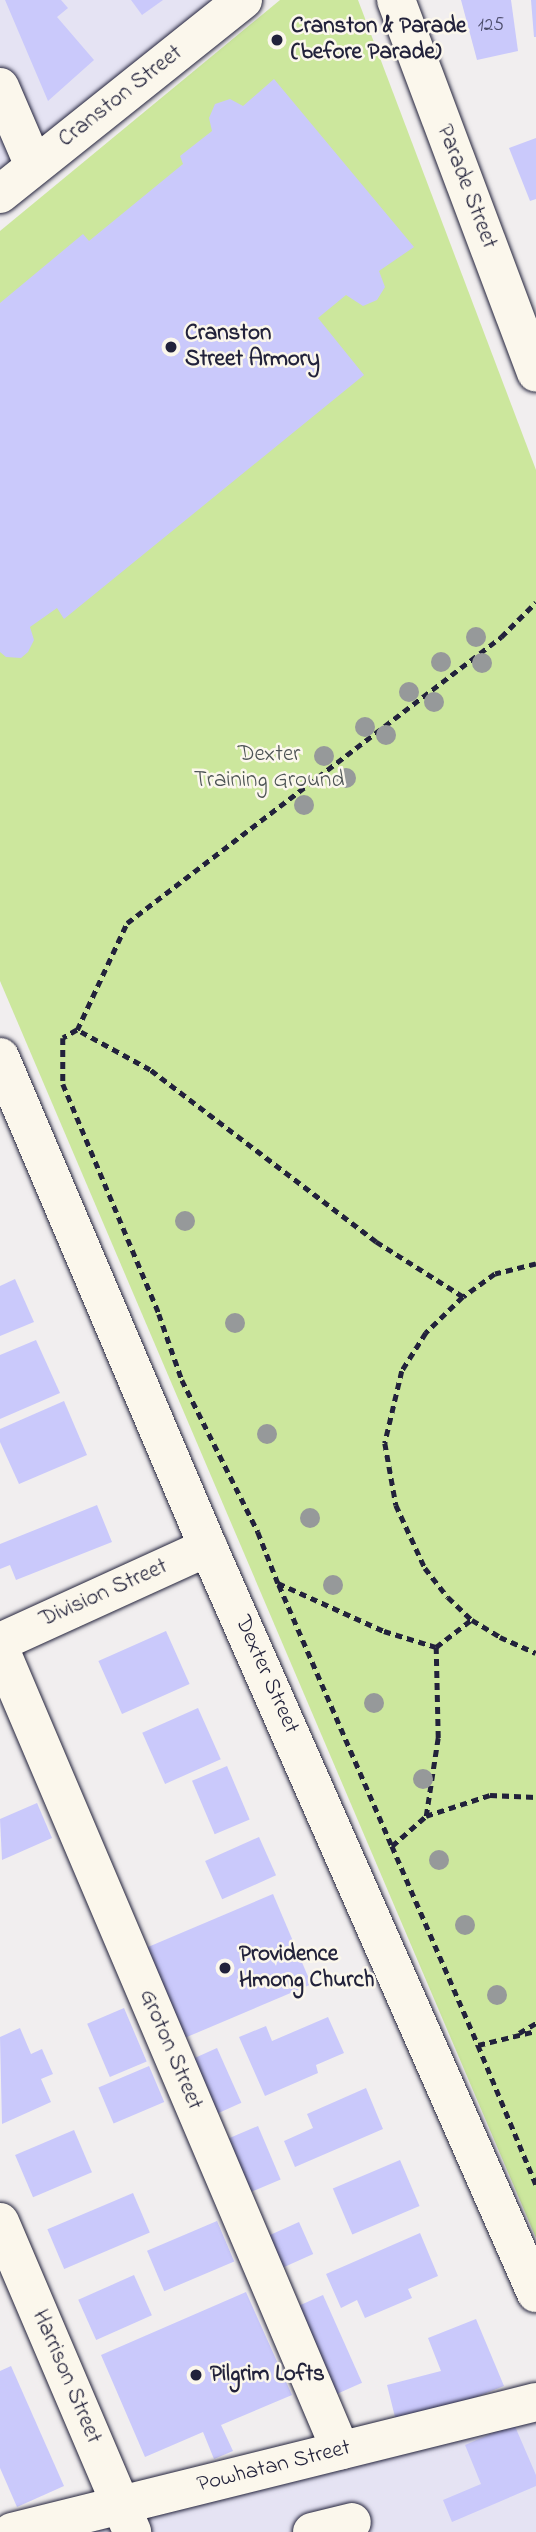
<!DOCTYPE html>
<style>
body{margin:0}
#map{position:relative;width:536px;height:2532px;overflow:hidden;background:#f1eeef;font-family:"Indie Flower",sans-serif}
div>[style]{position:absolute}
.built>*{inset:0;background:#e5e3f3}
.green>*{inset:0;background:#cce79d}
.building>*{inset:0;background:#cac9fb;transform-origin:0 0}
.path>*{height:4.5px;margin-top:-2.25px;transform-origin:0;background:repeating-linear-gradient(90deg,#22223b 0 7px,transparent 0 12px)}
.roads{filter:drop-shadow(0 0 2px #22223b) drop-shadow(0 0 2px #22223b)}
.minor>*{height:38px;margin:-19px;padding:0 19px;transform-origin:19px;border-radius:19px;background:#fbf7ec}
.major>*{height:38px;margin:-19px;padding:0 19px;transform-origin:19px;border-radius:19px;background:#fbf7ec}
.trees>*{width:20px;height:20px;margin:-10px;border-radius:50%;background:#96999a}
.dots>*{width:19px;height:19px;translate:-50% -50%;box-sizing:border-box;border:4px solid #fbf7ec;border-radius:50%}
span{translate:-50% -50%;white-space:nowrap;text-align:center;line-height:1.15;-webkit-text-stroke:5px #fbf7ec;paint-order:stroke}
.number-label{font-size:19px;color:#4c4c6b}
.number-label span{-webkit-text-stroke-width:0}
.poi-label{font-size:23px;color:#22223b;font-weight:700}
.left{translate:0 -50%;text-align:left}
.street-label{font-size:23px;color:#22223b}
.park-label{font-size:23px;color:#4c5354}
</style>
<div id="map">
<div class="built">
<i style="clip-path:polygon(0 0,223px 0,0 179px)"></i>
<i style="clip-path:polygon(536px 2390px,536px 2532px,0 2532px)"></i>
</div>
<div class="green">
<i style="clip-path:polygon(280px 0,358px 0,536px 470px,536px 2238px,0 981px,0 231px)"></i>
</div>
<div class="building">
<i style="clip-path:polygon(5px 0,61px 0,68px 8px,57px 17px,94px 60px,48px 101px)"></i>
<i style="clip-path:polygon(131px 0,163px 0,142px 15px)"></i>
<i style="clip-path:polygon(461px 0,511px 0,518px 51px,477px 60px)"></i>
<i style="clip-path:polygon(531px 0,536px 0,536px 37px,534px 37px)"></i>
<i style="clip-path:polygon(274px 79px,414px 247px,379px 271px,385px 287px,377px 300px,363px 306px,346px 295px,318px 318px,364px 375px,64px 619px,57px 608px,30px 627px,34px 640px,28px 652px,21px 658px,6px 657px,0 652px,0 303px,83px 234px,89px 241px,183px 164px,180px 156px,212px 131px,209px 118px,215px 104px,230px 99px,243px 106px)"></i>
<i style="clip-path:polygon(536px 138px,536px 199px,530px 201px,509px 148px)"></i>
<i style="clip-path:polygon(15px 1279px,34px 1322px,0 1336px,0 1286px)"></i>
<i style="clip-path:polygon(36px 1340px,60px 1393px,0 1419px,0 1355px)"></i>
<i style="clip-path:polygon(64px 1401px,87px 1455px,19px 1484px,0 1442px,0 1429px)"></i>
<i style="clip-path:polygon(97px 1505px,112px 1542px,16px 1580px,10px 1565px,0 1569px,0 1544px)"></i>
<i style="left:166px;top:1631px;width:58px;height:74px;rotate:66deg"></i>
<i style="left:198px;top:1708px;width:56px;height:61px;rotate:66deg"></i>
<i style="left:227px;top:1766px;width:58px;height:38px;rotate:67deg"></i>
<i style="clip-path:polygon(37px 1803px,52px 1838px,2px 1860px,0 1819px)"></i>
<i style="left:259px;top:1837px;width:42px;height:59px;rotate:66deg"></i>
<i style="left:273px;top:1894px;width:98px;height:146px;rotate:67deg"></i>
<i style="left:124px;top:2008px;width:58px;height:40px;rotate:67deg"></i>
<i style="clip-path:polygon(328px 2017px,344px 2053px,316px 2065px,318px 2073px,265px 2096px,239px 2037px,266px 2026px,272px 2041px)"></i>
<i style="clip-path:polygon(20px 2028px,31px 2054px,42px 2049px,53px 2074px,41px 2079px,51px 2102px,2px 2124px,0 2037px)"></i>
<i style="left:217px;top:2048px;width:60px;height:36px;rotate:66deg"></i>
<i style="left:149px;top:2066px;width:39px;height:55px;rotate:67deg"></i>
<i style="clip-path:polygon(366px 2088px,383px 2129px,295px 2167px,284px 2141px,313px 2128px,307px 2114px)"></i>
<i style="left:258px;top:2126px;width:58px;height:43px;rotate:67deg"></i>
<i style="left:74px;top:2130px;width:46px;height:64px;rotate:67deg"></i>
<i style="left:400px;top:2160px;width:50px;height:73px;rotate:67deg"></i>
<i style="left:133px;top:2193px;width:43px;height:93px;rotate:67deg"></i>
<i style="left:217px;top:2221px;width:44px;height:76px;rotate:67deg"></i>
<i style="left:299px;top:2222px;width:35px;height:33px;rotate:66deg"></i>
<i style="clip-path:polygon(420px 2233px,438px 2276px,408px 2289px,412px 2298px,365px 2318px,357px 2300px,341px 2308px,326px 2274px)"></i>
<i style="left:134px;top:2275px;width:44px;height:61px;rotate:66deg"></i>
<i style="clip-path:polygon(246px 2292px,292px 2395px,221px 2425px,233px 2451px,214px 2459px,203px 2432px,145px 2457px,101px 2355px)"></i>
<i style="left:323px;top:2295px;width:96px;height:37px;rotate:66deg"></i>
<i style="clip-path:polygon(476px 2319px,504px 2386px,456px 2405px,396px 2421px,387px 2385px,441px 2371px,428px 2338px)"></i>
<i style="clip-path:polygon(11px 2366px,64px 2486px,17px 2507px,0 2468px,0 2371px)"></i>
<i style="clip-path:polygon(514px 2424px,536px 2475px,536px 2486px,452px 2522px,443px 2500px,481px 2484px,465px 2445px)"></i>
</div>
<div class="path">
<i style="left:77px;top:1030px;width:16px;rotate:150deg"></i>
<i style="left:63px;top:1038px;width:46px;rotate:90deg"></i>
<i style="left:63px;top:1084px;width:249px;rotate:67.3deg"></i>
<i style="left:159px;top:1314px;width:70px;rotate:70.8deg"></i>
<i style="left:182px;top:1380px;width:170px;rotate:63.4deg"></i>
<i style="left:258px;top:1532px;width:55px;rotate:68.6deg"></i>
<i style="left:278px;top:1583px;width:116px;rotate:24.4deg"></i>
<i style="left:384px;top:1631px;width:54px;rotate:17.1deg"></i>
<i style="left:536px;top:1264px;width:42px;rotate:166.3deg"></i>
<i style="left:495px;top:1274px;width:39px;rotate:144deg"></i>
<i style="left:463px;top:1297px;width:52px;rotate:135.8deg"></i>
<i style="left:426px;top:1333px;width:45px;rotate:122.3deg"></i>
<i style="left:402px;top:1371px;width:74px;rotate:103.3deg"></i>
<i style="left:385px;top:1443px;width:63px;rotate:79.9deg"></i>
<i style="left:396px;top:1505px;width:69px;rotate:65.3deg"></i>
<i style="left:425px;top:1568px;width:37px;rotate:52deg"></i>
<i style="left:448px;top:1597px;width:33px;rotate:44deg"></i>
<i style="left:472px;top:1620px;width:33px;rotate:31deg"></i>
<i style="left:500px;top:1637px;width:39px;rotate:24deg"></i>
<i style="left:463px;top:1297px;width:103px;rotate:-147.7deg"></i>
<i style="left:376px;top:1242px;width:284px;rotate:-142.7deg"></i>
<i style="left:150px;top:1070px;width:83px;rotate:-151.3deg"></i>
<i style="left:77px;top:1030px;width:118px;rotate:-65deg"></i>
<i style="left:127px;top:923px;width:471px;rotate:-37.4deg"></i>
<i style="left:501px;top:637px;width:49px;rotate:-45deg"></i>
<i style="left:279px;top:1585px;width:284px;rotate:66.6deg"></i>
<i style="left:392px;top:1846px;width:45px;rotate:-41.4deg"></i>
<i style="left:426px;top:1816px;width:79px;rotate:-81.3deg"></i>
<i style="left:438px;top:1738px;width:91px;rotate:-91.3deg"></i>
<i style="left:436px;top:1647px;width:44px;rotate:-37.6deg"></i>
<i style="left:426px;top:1816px;width:67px;rotate:-18.2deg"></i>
<i style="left:490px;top:1795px;width:46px;rotate:2.5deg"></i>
<i style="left:392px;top:1846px;width:217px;rotate:66.6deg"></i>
<i style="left:478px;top:2045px;width:60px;rotate:-13.6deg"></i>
<i style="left:519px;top:2033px;width:20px;rotate:-30deg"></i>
<i style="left:478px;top:2045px;width:151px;rotate:67.4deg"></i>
</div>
<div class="roads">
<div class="minor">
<i style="left:396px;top:0;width:398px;rotate:69.4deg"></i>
<i style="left:0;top:87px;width:86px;rotate:66.7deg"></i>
<i style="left:0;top:1057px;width:532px;rotate:67deg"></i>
<i style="left:208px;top:1547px;width:815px;rotate:66.27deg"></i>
<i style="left:0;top:1642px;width:229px;rotate:-24.5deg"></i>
<i style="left:0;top:1649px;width:871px;rotate:66.97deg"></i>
<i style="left:0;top:2222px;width:337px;rotate:66.9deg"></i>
<i style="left:12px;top:2532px;width:540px;rotate:-13.93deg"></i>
<i style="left:312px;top:2532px;width:41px;rotate:-14deg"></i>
</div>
<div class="major">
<i style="left:0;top:194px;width:311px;rotate:-38.6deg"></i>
</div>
</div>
<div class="trees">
<i style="left:476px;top:637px"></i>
<i style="left:441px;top:662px"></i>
<i style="left:482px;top:663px"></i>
<i style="left:409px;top:692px"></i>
<i style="left:434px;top:702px"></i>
<i style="left:365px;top:727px"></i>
<i style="left:386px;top:735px"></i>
<i style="left:324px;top:756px"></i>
<i style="left:346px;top:778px"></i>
<i style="left:304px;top:805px"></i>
<i style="left:185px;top:1221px"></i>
<i style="left:235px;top:1323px"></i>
<i style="left:267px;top:1434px"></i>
<i style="left:310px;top:1518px"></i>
<i style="left:333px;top:1585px"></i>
<i style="left:374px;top:1703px"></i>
<i style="left:423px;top:1779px"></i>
<i style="left:439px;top:1860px"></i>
<i style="left:465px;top:1925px"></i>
<i style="left:497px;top:1995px"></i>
</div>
<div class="dots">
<i style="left:277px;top:40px;background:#22223b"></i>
<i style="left:171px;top:347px;background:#22223b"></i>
<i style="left:225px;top:1968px;background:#22223b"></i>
<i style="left:196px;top:2375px;background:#22223b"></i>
</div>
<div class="number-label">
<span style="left:491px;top:26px">125</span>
</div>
<div class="poi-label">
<span class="left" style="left:291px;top:40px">Cranston &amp; Parade<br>(before Parade)</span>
<span class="left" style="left:185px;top:347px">Cranston<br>Street Armory</span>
<span class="left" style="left:239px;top:1968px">Providence<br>Hmong Church</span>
<span class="left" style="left:210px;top:2375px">Pilgrim Lofts</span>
</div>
<div class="street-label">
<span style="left:121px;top:97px;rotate:-38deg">Cranston Street</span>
<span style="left:466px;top:187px;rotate:69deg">Parade Street</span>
<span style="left:104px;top:1594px;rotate:-24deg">Division Street</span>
<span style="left:266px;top:1675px;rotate:66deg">Dexter Street</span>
<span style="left:170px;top:2050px;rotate:67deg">Groton Street</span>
<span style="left:66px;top:2377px;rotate:67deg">Harrison Street</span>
<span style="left:274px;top:2467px;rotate:-14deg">Powhatan Street</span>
</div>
<div class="park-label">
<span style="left:269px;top:768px">Dexter<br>Training Ground</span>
</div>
</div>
